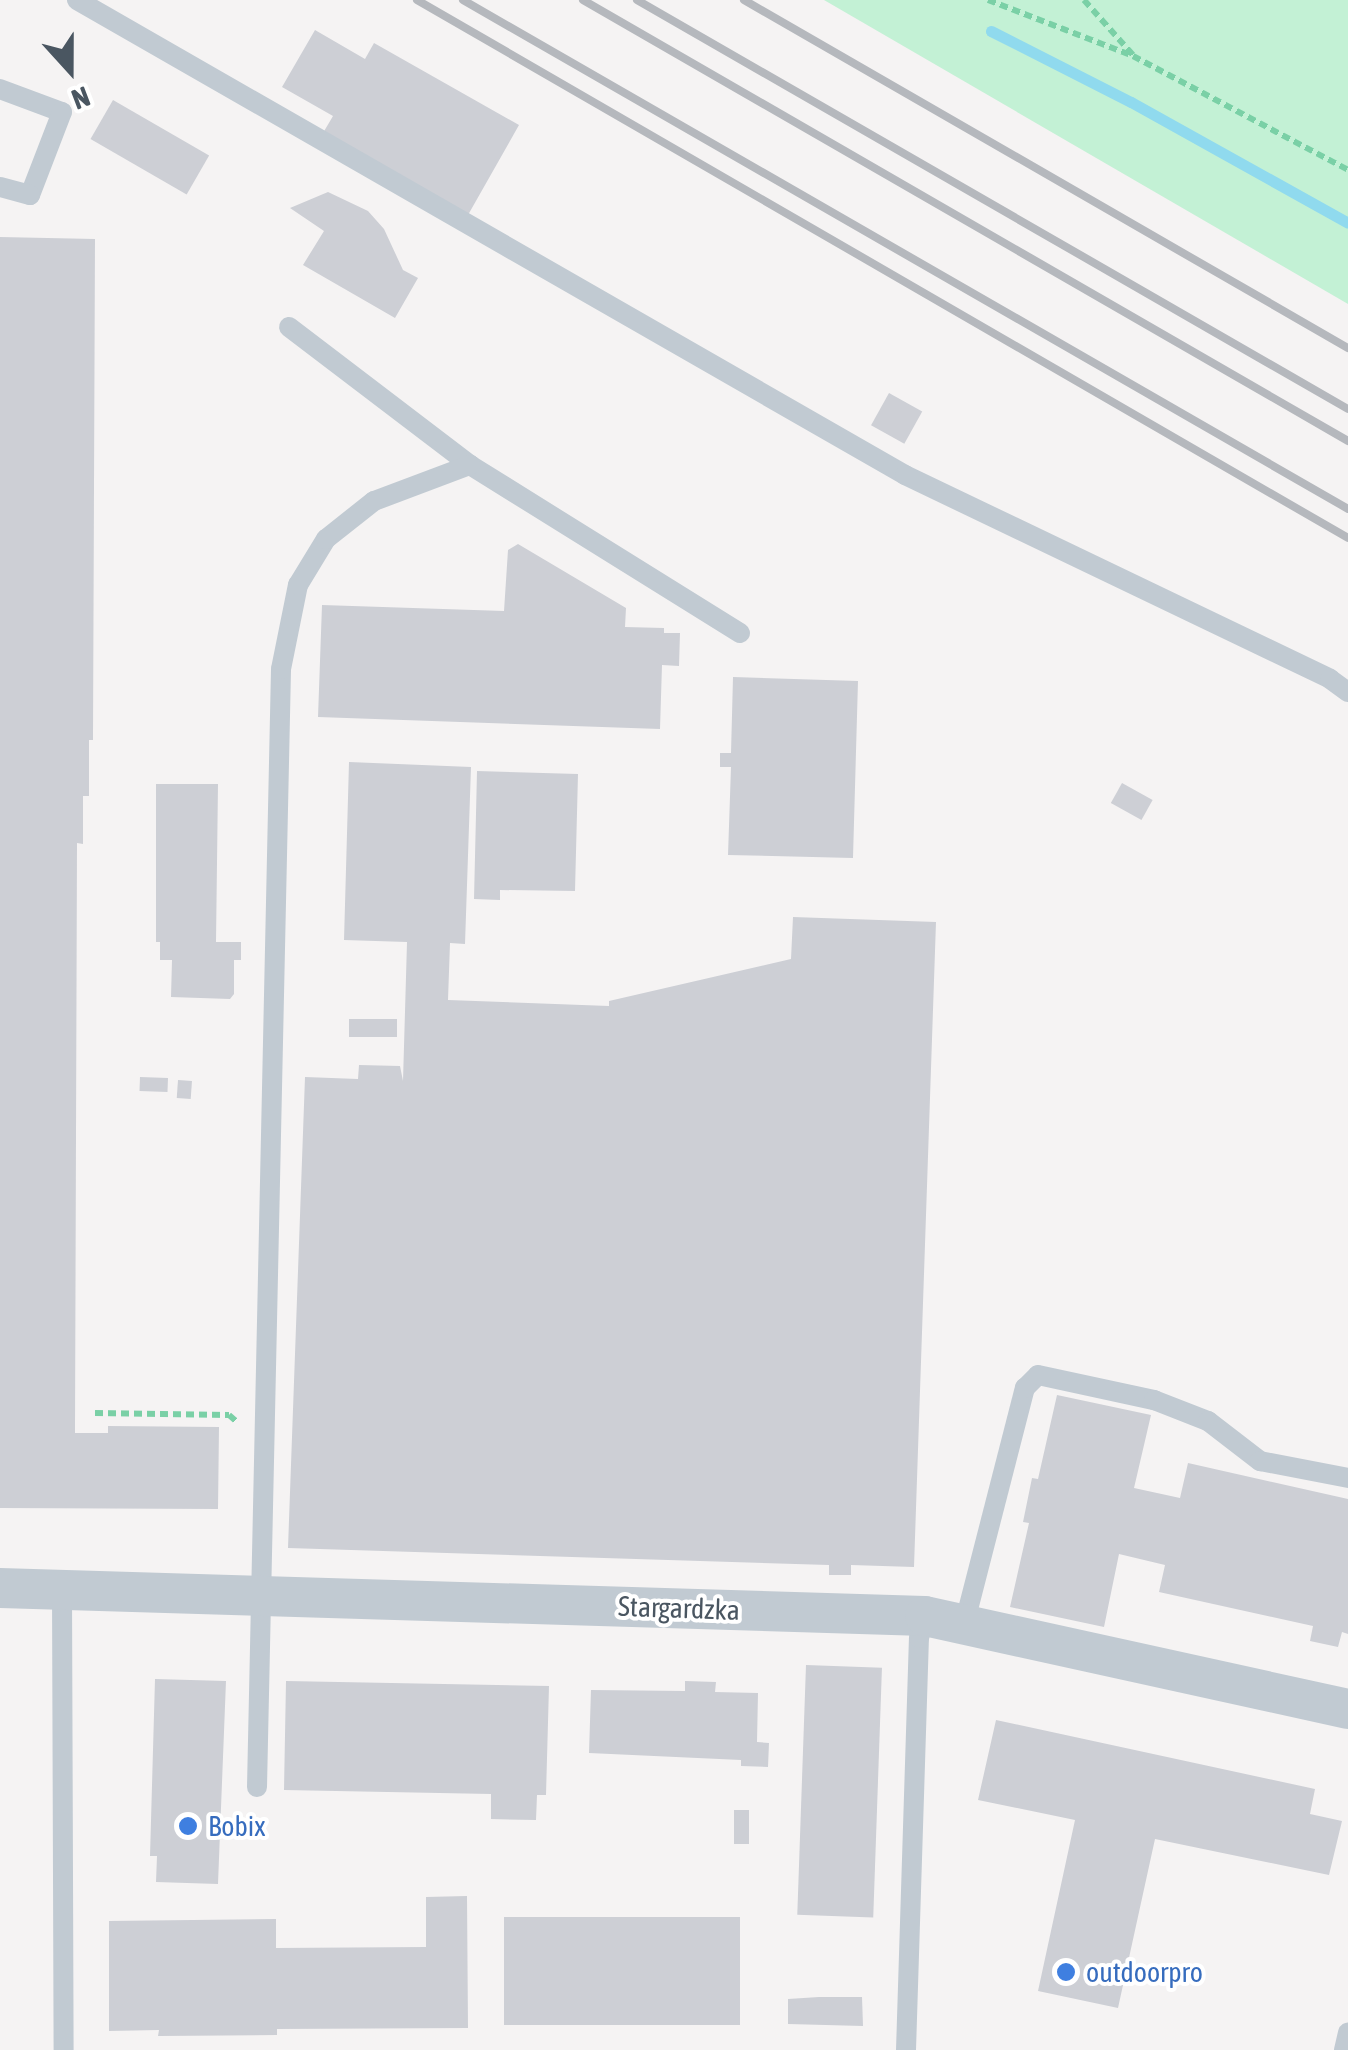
<!DOCTYPE html>
<style>
body{margin:0}
#map{position:relative;width:1348px;height:2050px;overflow:hidden;background:#f5f3f3;font-family:"Asap Condensed",sans-serif}
div>[style]{position:absolute}
.green>*{inset:0;background:#c3f1d5}
.stream>*{height:11px;margin:-5.5px;padding:0 5.5px;transform-origin:5.5px;border-radius:5.5px;background:#90daee}
.building>*{inset:0;background:#cdcfd5;transform-origin:0 0}
.path>*{height:6px;margin-top:-3px;transform-origin:0;background:repeating-linear-gradient(90deg,#7ad0a6 0 8px,transparent 0 13px)}
.lane>*{height:20px;margin:-10px;padding:0 10px;transform-origin:10px;border-radius:10px;background:#c1cad2}
.street>*{height:40px;margin:-20px;padding:0 20px;transform-origin:20px;border-radius:20px;background:#c1cad2}
.rail>*{height:8px;margin:-4px;padding:0 4px;transform-origin:4px;border-radius:4px;background:#b5b8bd}
.dots>*{width:28px;height:28px;translate:-50% -50%;box-sizing:border-box;border:5px solid #fff;border-radius:50%}
span{translate:-50% -50%;white-space:nowrap;text-align:center;line-height:1.15;-webkit-text-stroke:8px #fff;paint-order:stroke}
.street-label{font-size:28px;color:#4a5661}
.shop-label{font-size:28px;color:#366cbe}
.left{translate:0 -50%;text-align:left}
.north{position:absolute;left:20px;top:20px;width:100px;height:100px;-webkit-text-stroke:8px #fff;paint-order:stroke;rotate:159deg;font-size:28px;font-weight:700;line-height:40px;text-align:center;color:#4a5661}
.north::after{content:'';display:block;margin:auto;width:35px;height:45px;background:#4a5661;clip-path:polygon(50% 0,100% 100%,50% 72%,0 100%)}
</style>
<div id="map">
<div class="green">
<i style="clip-path:polygon(824px 0,1348px 0,1348px 304px)"></i>
</div>
<div class="stream">
<i style="left:991px;top:31px;width:157px;rotate:26.9deg"></i>
<i style="left:1131px;top:102px;width:248px;rotate:29.1deg"></i>
</div>
<div class="building">
<i style="clip-path:polygon(315px 30px,365px 59px,374px 43px,519px 125px,468px 215px,323px 133px,333px 116px,282px 87px)"></i>
<i style="left:113px;top:100px;width:111px;height:45px;rotate:30deg"></i>
<i style="clip-path:polygon(328px 192px,368px 211px,384px 229px,403px 270px,418px 278px,395px 318px,303px 265px,324px 231px,290px 208px)"></i>
<i style="clip-path:polygon(0 237px,95px 239px,93px 740px,89px 740px,89px 796px,83px 796px,83px 844px,77px 843px,75px 1433px,108px 1433px,108px 1426px,219px 1427px,218px 1509px,0 1508px)"></i>
<i style="left:889px;top:393px;width:38px;height:37px;rotate:29deg"></i>
<i style="clip-path:polygon(518px 544px,626px 608px,625px 627px,664px 628px,664px 633px,680px 633px,679px 666px,662px 665px,660px 729px,318px 717px,322px 605px,504px 611px,508px 550px)"></i>
<i style="clip-path:polygon(733px 677px,858px 681px,853px 858px,728px 855px,731px 767px,720px 767px,720px 753px,731px 753px)"></i>
<i style="clip-path:polygon(349px 762px,471px 767px,465px 944px,450px 943px,448px 1000px,609px 1006px,609px 1001px,791px 959px,793px 917px,936px 922px,914px 1567px,851px 1565px,851px 1575px,829px 1575px,829px 1565px,288px 1548px,305px 1077px,358px 1079px,359px 1065px,400px 1066px,403px 1081px,407px 942px,344px 940px)"></i>
<i style="clip-path:polygon(477px 771px,578px 774px,575px 891px,500px 890px,500px 900px,474px 899px)"></i>
<i style="left:1122px;top:783px;width:35px;height:23px;rotate:29deg"></i>
<i style="clip-path:polygon(156px 784px,218px 784px,216px 942px,241px 942px,241px 960px,234px 960px,234px 994px,230px 999px,171px 997px,172px 960px,160px 960px,160px 942px,156px 942px)"></i>
<i style="left:349px;top:1019px;width:48px;height:18px"></i>
<i style="left:140px;top:1077px;width:28px;height:14px;rotate:2deg"></i>
<i style="left:178px;top:1080px;width:14px;height:18px;rotate:4deg"></i>
<i style="clip-path:polygon(1057px 1395px,1151px 1415px,1134px 1488px,1180px 1498px,1188px 1463px,1348px 1499px,1348px 1634px,1342px 1632px,1338px 1647px,1310px 1641px,1313px 1626px,1159px 1592px,1165px 1565px,1119px 1554px,1104px 1627px,1010px 1607px,1029px 1523px,1023px 1522px,1032px 1478px,1038px 1479px)"></i>
<i style="left:806px;top:1665px;width:76px;height:250px;rotate:2deg"></i>
<i style="clip-path:polygon(155px 1679px,226px 1681px,218px 1884px,156px 1882px,157px 1856px,150px 1856px)"></i>
<i style="clip-path:polygon(286px 1681px,549px 1686px,546px 1795px,537px 1795px,536px 1820px,491px 1819px,491px 1794px,284px 1790px)"></i>
<i style="clip-path:polygon(685px 1681px,716px 1682px,715px 1692px,758px 1693px,757px 1742px,769px 1743px,768px 1767px,741px 1766px,741px 1760px,589px 1753px,591px 1690px,685px 1691px)"></i>
<i style="clip-path:polygon(996px 1720px,1315px 1789px,1310px 1814px,1342px 1821px,1329px 1875px,1155px 1839px,1118px 2008px,1038px 1991px,1075px 1820px,978px 1800px)"></i>
<i style="left:734px;top:1810px;width:15px;height:34px"></i>
<i style="clip-path:polygon(467px 1896px,468px 2028px,277px 2029px,277px 2035px,158px 2036px,159px 2030px,109px 2031px,109px 1921px,276px 1919px,276px 1948px,426px 1947px,426px 1897px)"></i>
<i style="left:740px;top:1917px;width:108px;height:236px;rotate:90deg"></i>
<i style="clip-path:polygon(819px 1997px,862px 1997px,863px 2026px,788px 2024px,788px 1999px)"></i>
</div>
<div class="path">
<i style="left:988px;top:0;width:155px;rotate:21.1deg"></i>
<i style="left:1133px;top:56px;width:243px;rotate:27.9deg"></i>
<i style="left:1084px;top:0;width:74px;rotate:48.3deg"></i>
<i style="left:95px;top:1413px;width:134px;rotate:0.9deg"></i>
<i style="left:229px;top:1415px;width:11px;rotate:41deg"></i>
</div>
<div class="lane">
<i style="left:77px;top:0;width:955px;rotate:29.84deg"></i>
<i style="left:905px;top:475px;width:471px;rotate:25.6deg"></i>
<i style="left:1330px;top:679px;width:22px;rotate:36deg"></i>
<i style="left:0;top:89px;width:66px;rotate:20.4deg"></i>
<i style="left:62px;top:112px;width:89px;rotate:111.1deg"></i>
<i style="left:30px;top:195px;width:31px;rotate:-165deg"></i>
<i style="left:289px;top:327px;width:228px;rotate:37.3deg"></i>
<i style="left:470px;top:465px;width:318px;rotate:31.9deg"></i>
<i style="left:62px;top:1590px;width:460px;rotate:89.8deg"></i>
<i style="left:964px;top:1625px;width:245px;rotate:-75.6deg"></i>
<i style="left:1025px;top:1388px;width:18px;rotate:-45deg"></i>
<i style="left:1038px;top:1375px;width:119px;rotate:12.2deg"></i>
<i style="left:1154px;top:1400px;width:58px;rotate:21.3deg"></i>
<i style="left:1208px;top:1421px;width:66px;rotate:37.6deg"></i>
<i style="left:1260px;top:1461px;width:90px;rotate:10.9deg"></i>
<i style="left:257px;top:1787px;width:1118px;rotate:-88.77deg"></i>
<i style="left:281px;top:669px;width:86px;rotate:-78.6deg"></i>
<i style="left:298px;top:585px;width:54px;rotate:-58.7deg"></i>
<i style="left:326px;top:539px;width:61px;rotate:-38.4deg"></i>
<i style="left:374px;top:501px;width:103px;rotate:-20.6deg"></i>
<i style="left:906px;top:2050px;width:412px;rotate:-88.2deg"></i>
<i style="left:919px;top:1638px;width:23px;rotate:-75deg"></i>
<i style="left:1344px;top:2050px;width:18px;rotate:-77deg"></i>
</div>
<div class="street">
<i style="left:0;top:1588px;width:925px;rotate:1.73deg"></i>
<i style="left:925px;top:1616px;width:433px;rotate:12.4deg"></i>
</div>
<div class="rail">
<i style="left:417px;top:0;width:1075px;rotate:30.02deg"></i>
<i style="left:463px;top:0;width:1021px;rotate:29.9deg"></i>
<i style="left:583px;top:0;width:883px;rotate:29.96deg"></i>
<i style="left:637px;top:0;width:820px;rotate:29.91deg"></i>
<i style="left:744px;top:0;width:697px;rotate:29.95deg"></i>
</div>
<div class="dots">
<i style="left:188px;top:1826px;background:#3f7fe0"></i>
<i style="left:1066px;top:1972px;background:#3f7fe0"></i>
</div>
<div class="street-label">
<span style="left:679px;top:1608px;rotate:2deg">Stargardzka</span>
</div>
<div class="shop-label">
<span class="left" style="left:208px;top:1826px">Bobix</span>
<span class="left" style="left:1086px;top:1972px">outdoorpro</span>
</div>
<div class="north">N</div>
</div>
